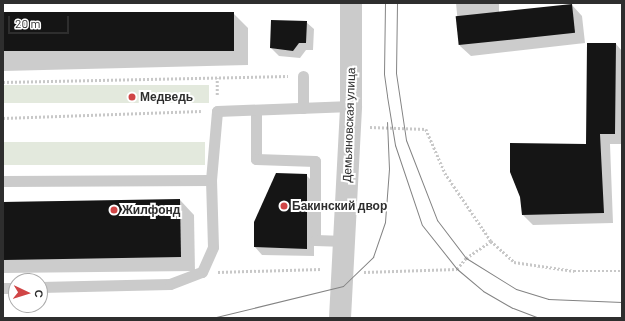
<!DOCTYPE html>
<meta charset="utf-8">
<style>
body{margin:0}
#map{position:relative;width:625px;height:321px;overflow:hidden;background:#fff;font-family:Barlow,sans-serif}
div>[style]{position:absolute}
.green>*{inset:0;background:#e3e9dd;transform-origin:0 0}
.shadow>*{inset:0;background:#0003}
.building>*{inset:0;background:#151515;transform-origin:0 0}
.path>*{height:2.5px;margin-top:-1.25px;transform-origin:0;background:repeating-linear-gradient(90deg,#c8c8c8 0 2px,transparent 0 4px)}
.service>*{height:11px;margin:-5.5px;padding:0 5.5px;transform-origin:5.5px;border-radius:5.5px;background:#cbcbcb}
.tertiary>*{height:22px;margin:-11px;padding:0 11px;transform-origin:11px;border-radius:11px;background:#cbcbcb}
.tram>*{height:1px;margin:-0.5px;padding:0 0.5px;transform-origin:0.5px;border-radius:0.5px;background:#838383}
.dots>*{width:11px;height:11px;translate:-50% -50%;box-sizing:border-box;border:2px solid #fff;border-radius:50%}
span{translate:-50% -50%;white-space:nowrap;text-align:center;line-height:1.15;-webkit-text-stroke:4px #fff;paint-order:stroke}
.poi-label{font-size:12px;color:#2e2e2e;font-weight:700}
.left{translate:0 -50%;text-align:left}
.street-label{font-size:12px;color:#2e2e2e}
.frame{position:absolute;inset:0;border:4px solid #2e2e2e;pointer-events:none}
.north{position:absolute;left:8px;top:273px;width:40px;height:40px;box-sizing:border-box;background:#fff;border:1px solid #ababab;border-radius:50%;rotate:94deg;font-size:11px;font-weight:700;line-height:16px;text-align:center;color:#2e2e2e}
.north::after{content:'';display:block;margin:auto;width:14px;height:18px;background:#d04546;clip-path:polygon(50% 0,100% 100%,50% 72%,0 100%)}
.scale{position:absolute;left:8px;top:16px;width:61px;height:18px;box-sizing:border-box;border:2px solid #2e2e2e;border-top:0;padding-left:5px;font-size:12px;line-height:14px;white-space:nowrap;color:#2e2e2e;-webkit-text-stroke:3px #fff;paint-order:stroke}
</style>
<div id="map">
<div class="green">
<i style="left:209px;top:85px;width:18px;height:206px;rotate:90deg"></i>
<i style="left:205px;top:142px;width:23px;height:202px;rotate:90deg"></i>
</div>
<div class="shadow">
<i style="clip-path:polygon(456px 3px,499px 3px,499px 14px,572px 5px,582px 16px,585px 43px,471px 56px,460px 46px)"></i>
<i style="clip-path:polygon(233px 13px,248px 28px,248px 65px,3px 71px,3px 19px)"></i>
<i style="clip-path:polygon(306px 22px,314px 29px,313px 50px,306px 50px,300px 58px,279px 56px,271px 48px)"></i>
<i style="clip-path:polygon(616px 44px,622px 51px,622px 144px,610px 144px,613px 223px,533px 225px,523px 215px,586px 145px)"></i>
<i style="clip-path:polygon(306px 175px,314px 183px,314px 256px,262px 255px,255px 247px,255px 222px)"></i>
<i style="clip-path:polygon(180px 200px,194px 215px,195px 271px,3px 273px,3px 202px)"></i>
</div>
<div class="building">
<i style="left:572px;top:4px;width:29px;height:117px;rotate:84deg"></i>
<i style="left:234px;top:12px;width:39px;height:231px;rotate:90deg"></i>
<i style="clip-path:polygon(271px 20px,307px 21px,306px 43px,299px 43px,293px 51px,270px 48px)"></i>
<i style="clip-path:polygon(587px 43px,616px 43px,615px 134px,600px 134px,604px 213px,522px 215px,520px 197px,510px 172px,510px 143px,586px 144px)"></i>
<i style="clip-path:polygon(276px 173px,307px 174px,307px 249px,254px 247px,254px 222px)"></i>
<i style="left:180px;top:199px;width:58px;height:177px;rotate:89deg"></i>
</div>
<div class="path">
<i style="left:3px;top:82px;width:285px;rotate:-1.2deg"></i>
<i style="left:217px;top:95px;width:17px;rotate:-90deg"></i>
<i style="left:3px;top:118px;width:198px;rotate:-2deg"></i>
<i style="left:370px;top:127px;width:56px;rotate:2deg"></i>
<i style="left:426px;top:129px;width:48px;rotate:66.6deg"></i>
<i style="left:445px;top:173px;width:82px;rotate:55.9deg"></i>
<i style="left:491px;top:241px;width:31px;rotate:42deg"></i>
<i style="left:514px;top:262px;width:61px;rotate:8.5deg"></i>
<i style="left:574px;top:271px;width:48px"></i>
<i style="left:218px;top:272px;width:103px;rotate:-1.7deg"></i>
<i style="left:364px;top:272px;width:93px;rotate:-1.8deg"></i>
<i style="left:457px;top:269px;width:14px;rotate:-51deg"></i>
<i style="left:466px;top:258px;width:30px;rotate:-34deg"></i>
</div>
<div class="service">
<i style="left:303px;top:76px;width:32px;rotate:90deg"></i>
<i style="left:256px;top:110px;width:49px;rotate:90deg"></i>
<i style="left:256px;top:159px;width:59px;rotate:1.9deg"></i>
<i style="left:315px;top:161px;width:79px;rotate:90deg"></i>
<i style="left:315px;top:240px;width:30px;rotate:2deg"></i>
<i style="left:3px;top:181px;width:208px;rotate:-0.3deg"></i>
<i style="left:40px;top:287px;width:130px;rotate:-1.3deg"></i>
<i style="left:170px;top:284px;width:34px;rotate:-21deg"></i>
<i style="left:202px;top:272px;width:27px;rotate:-66deg"></i>
<i style="left:213px;top:247px;width:67px;rotate:-91.7deg"></i>
<i style="left:211px;top:180px;width:69px;rotate:-85deg"></i>
<i style="left:217px;top:111px;width:134px;rotate:-2.1deg"></i>
<i style="left:3px;top:288px;width:13px"></i>
</div>
<div class="tertiary">
<i style="left:340px;top:318px;width:212px;rotate:-87deg"></i>
<i style="left:351px;top:106px;width:103px;rotate:-90deg"></i>
</div>
<div class="tram">
<i style="left:385px;top:3px;width:71px;rotate:90.8deg"></i>
<i style="left:384px;top:74px;width:22px;rotate:82deg"></i>
<i style="left:387px;top:96px;width:50px;rotate:80.7deg"></i>
<i style="left:395px;top:145px;width:84px;rotate:71.4deg"></i>
<i style="left:422px;top:225px;width:56px;rotate:51.5deg"></i>
<i style="left:457px;top:269px;width:34px;rotate:40deg"></i>
<i style="left:483px;top:291px;width:34px;rotate:30deg"></i>
<i style="left:513px;top:308px;width:28px;rotate:21deg"></i>
<i style="left:397px;top:3px;width:70px;rotate:90.8deg"></i>
<i style="left:396px;top:73px;width:68px;rotate:81.5deg"></i>
<i style="left:406px;top:140px;width:86px;rotate:68.8deg"></i>
<i style="left:437px;top:220px;width:48px;rotate:52.7deg"></i>
<i style="left:466px;top:258px;width:59px;rotate:31.8deg"></i>
<i style="left:516px;top:289px;width:34px;rotate:17deg"></i>
<i style="left:548px;top:299px;width:74px;rotate:2.3deg"></i>
<i style="left:212px;top:318px;width:135px;rotate:-13.7deg"></i>
<i style="left:343px;top:286px;width:42px;rotate:-44deg"></i>
<i style="left:373px;top:257px;width:37px;rotate:-71deg"></i>
<i style="left:385px;top:222px;width:53px;rotate:-85.7deg"></i>
<i style="left:389px;top:169px;width:47px;rotate:-92.4deg"></i>
</div>
<div class="dots">
<i style="left:132px;top:97px;background:#d04546"></i>
<i style="left:284px;top:206px;background:#d04546"></i>
<i style="left:114px;top:210px;background:#d04546"></i>
</div>
<div class="poi-label">
<span class="left" style="left:140px;top:97px">Медведь</span>
<span class="left" style="left:292px;top:206px">Бакинский двор</span>
<span class="left" style="left:122px;top:210px">Жилфонд</span>
</div>
<div class="street-label">
<span style="left:349px;top:125px;rotate:-88deg">Демьяновская улица</span>
</div>
<div class="frame"></div>
<div class="north">С</div>
<div class="scale">20 m</div>
</div>
